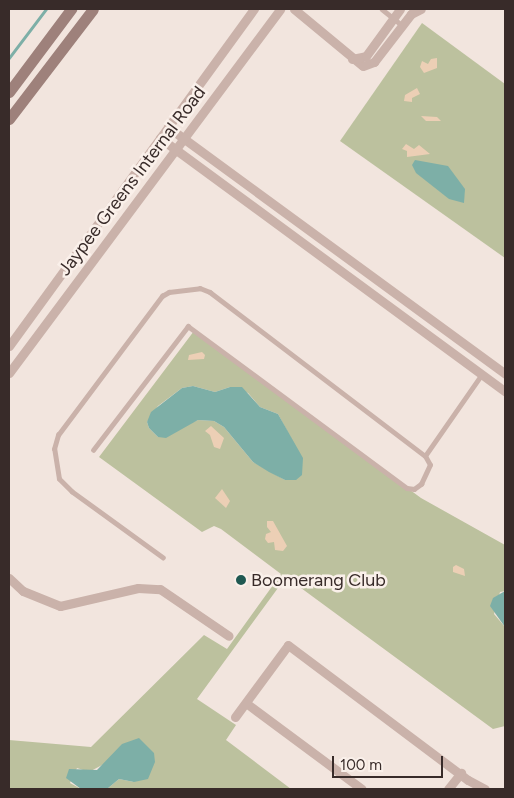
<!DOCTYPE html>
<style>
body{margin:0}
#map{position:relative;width:514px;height:798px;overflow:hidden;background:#f2e5de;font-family:Figtree,sans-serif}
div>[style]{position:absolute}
.green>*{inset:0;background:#bcc19e}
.sand>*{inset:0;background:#eccfb5}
.water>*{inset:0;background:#7dafa7}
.stream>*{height:2.5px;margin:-1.25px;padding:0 1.25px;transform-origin:1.25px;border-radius:1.25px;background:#7dafa7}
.lane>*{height:4.5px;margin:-2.25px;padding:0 2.25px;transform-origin:2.25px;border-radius:2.25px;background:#cab2aa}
.street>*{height:9px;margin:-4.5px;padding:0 4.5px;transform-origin:4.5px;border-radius:4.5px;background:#cab2aa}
.secondary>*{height:11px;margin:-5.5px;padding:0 5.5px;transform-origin:5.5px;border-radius:5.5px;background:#9e817b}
.dots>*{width:14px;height:14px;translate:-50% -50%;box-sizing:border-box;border:2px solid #faf0ea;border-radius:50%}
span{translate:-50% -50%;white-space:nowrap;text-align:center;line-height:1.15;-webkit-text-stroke:5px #faf0ea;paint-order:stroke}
.street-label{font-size:18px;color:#382b29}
.poi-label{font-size:18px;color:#382b29}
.left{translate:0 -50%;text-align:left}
.frame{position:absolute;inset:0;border:10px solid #382b29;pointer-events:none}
.scale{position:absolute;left:332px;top:756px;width:111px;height:22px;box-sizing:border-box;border:2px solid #382b29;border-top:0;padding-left:6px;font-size:15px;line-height:18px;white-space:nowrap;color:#382b29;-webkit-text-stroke:4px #faf0ea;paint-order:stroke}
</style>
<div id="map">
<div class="green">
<i style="clip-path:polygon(422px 23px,505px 84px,505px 258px,340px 141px)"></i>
<i style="clip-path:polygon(evenodd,194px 331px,421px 498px,505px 545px,505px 591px,500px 592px,494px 614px,505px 627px,505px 726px,493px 729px,286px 577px,197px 699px,236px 725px,226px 740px,291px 789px,107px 789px,119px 779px,134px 782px,104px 764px,89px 772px,77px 768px,70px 783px,81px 789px,9px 789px,9px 740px,91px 747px,204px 635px,227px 649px,281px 574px,221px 529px,214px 526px,202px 532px,99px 457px,194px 331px,193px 386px,215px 392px,230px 387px,248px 393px,260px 407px,278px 414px,292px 440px,285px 480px,253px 462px,224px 427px,214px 421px,198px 420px,158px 437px,149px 428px,147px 422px,158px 406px,182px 388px,193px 386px)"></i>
</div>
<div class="sand">
<i style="clip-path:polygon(437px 58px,437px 68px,424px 73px,420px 67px,422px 61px,428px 64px,431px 59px)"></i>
<i style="clip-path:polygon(417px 88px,420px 94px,412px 98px,412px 102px,404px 101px,405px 95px)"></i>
<i style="clip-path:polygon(421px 116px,437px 117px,441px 121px,426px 121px)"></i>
<i style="clip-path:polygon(406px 144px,414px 149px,419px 145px,430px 154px,407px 157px,407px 151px,402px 149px)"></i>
<i style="clip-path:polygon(202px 352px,205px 355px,204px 359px,188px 360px,189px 355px)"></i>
<i style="clip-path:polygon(211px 426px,224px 438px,220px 449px,214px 447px,210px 435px,205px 431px)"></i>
<i style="clip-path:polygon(222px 489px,230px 501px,226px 508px,215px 498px)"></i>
<i style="clip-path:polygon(267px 521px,273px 521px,287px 546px,283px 551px,275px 550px,274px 542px,268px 543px,265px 539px,266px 534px,271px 532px,267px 527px)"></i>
<i style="clip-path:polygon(456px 565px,464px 569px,465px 576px,453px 572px,453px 567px)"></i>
</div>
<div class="water">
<i style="clip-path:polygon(415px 160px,448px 166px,465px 189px,464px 203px,449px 199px,416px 173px,412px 165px)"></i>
<i style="clip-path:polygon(193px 386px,215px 392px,230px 387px,242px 387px,260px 407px,278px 414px,303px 458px,302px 475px,296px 480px,285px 480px,269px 472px,253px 462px,224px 427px,214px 421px,198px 420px,166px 438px,158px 437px,149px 428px,147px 422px,151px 412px,182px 388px)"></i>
<i style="clip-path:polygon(505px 591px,505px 627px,490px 606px,493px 598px)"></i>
<i style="clip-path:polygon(139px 738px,154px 753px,155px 762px,148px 779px,134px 782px,119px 779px,107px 789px,81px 789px,66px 778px,69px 769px,97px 770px,122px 744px)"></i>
</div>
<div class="stream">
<i style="left:9px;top:58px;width:61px;rotate:-52.9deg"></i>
</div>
<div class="lane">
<i style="left:382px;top:9px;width:26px;rotate:39deg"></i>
<i style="left:93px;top:450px;width:156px;rotate:-52.5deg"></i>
<i style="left:188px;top:326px;width:272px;rotate:36.5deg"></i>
<i style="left:407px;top:488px;width:7px;rotate:8deg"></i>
<i style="left:414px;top:489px;width:9px;rotate:-36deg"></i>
<i style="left:421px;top:484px;width:21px;rotate:-65deg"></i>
<i style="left:430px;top:465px;width:10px;rotate:-119deg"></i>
<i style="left:163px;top:558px;width:112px;rotate:-144deg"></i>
<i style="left:72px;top:492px;width:18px;rotate:-135deg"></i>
<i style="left:59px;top:479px;width:30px;rotate:-99deg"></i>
<i style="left:54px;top:449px;width:15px;rotate:-74deg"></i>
<i style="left:58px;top:435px;width:174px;rotate:-53.2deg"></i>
<i style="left:162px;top:296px;width:8px;rotate:-30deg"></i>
<i style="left:169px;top:292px;width:31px;rotate:-7deg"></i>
<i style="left:200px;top:288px;width:11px;rotate:22deg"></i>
<i style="left:210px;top:292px;width:270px;rotate:37.3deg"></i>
<i style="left:425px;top:456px;width:100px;rotate:-55.2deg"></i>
</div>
<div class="street">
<i style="left:294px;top:9px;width:89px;rotate:39.6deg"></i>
<i style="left:363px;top:66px;width:12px;rotate:-20deg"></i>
<i style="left:374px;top:62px;width:61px;rotate:-52.4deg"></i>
<i style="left:411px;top:14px;width:11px;rotate:-27deg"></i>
<i style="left:352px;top:59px;width:14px;rotate:-12deg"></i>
<i style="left:366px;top:56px;width:58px;rotate:-54.1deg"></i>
<i style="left:168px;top:127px;width:418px;rotate:36.2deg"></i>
<i style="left:160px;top:138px;width:428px;rotate:36.3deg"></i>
<i style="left:9px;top:346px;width:417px;rotate:-54deg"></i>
<i style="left:9px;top:373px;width:454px;rotate:-53.3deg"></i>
<i style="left:9px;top:578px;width:19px;rotate:43deg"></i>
<i style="left:23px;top:591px;width:40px;rotate:22deg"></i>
<i style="left:60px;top:606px;width:80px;rotate:-13deg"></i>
<i style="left:138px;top:588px;width:22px;rotate:3deg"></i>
<i style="left:160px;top:589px;width:83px;rotate:34.3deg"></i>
<i style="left:246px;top:703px;width:144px;rotate:36.6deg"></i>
<i style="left:235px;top:717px;width:89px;rotate:-53.6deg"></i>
<i style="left:288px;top:645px;width:225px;rotate:36.9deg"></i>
<i style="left:468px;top:780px;width:19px;rotate:28deg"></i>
<i style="left:448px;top:789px;width:21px;rotate:-51deg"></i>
</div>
<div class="secondary">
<i style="left:9px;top:92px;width:104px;rotate:-53.2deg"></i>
<i style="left:9px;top:119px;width:138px;rotate:-52.6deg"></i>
</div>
<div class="dots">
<i style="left:241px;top:580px;background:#1f5851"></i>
</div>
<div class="street-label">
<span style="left:132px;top:181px;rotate:-53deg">Jaypee Greens Internal Road</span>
</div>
<div class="poi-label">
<span class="left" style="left:251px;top:580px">Boomerang Club</span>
</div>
<div class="frame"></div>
<div class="scale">100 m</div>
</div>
